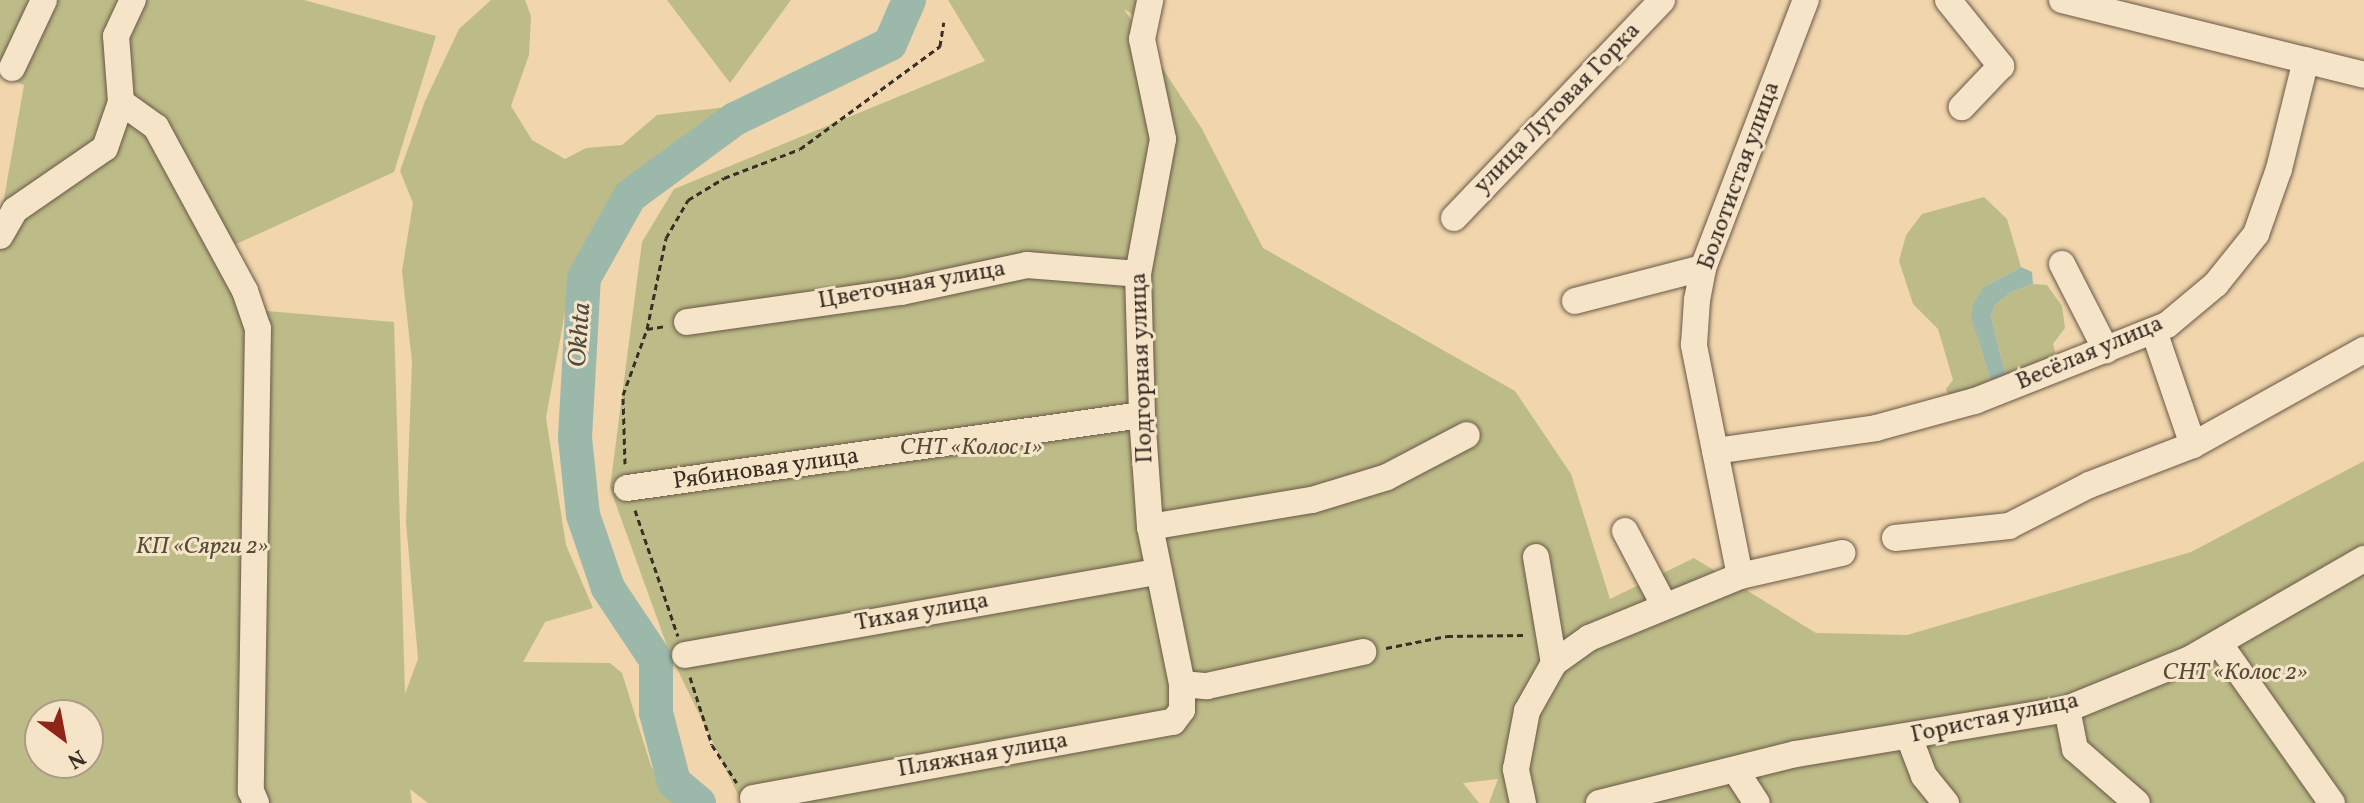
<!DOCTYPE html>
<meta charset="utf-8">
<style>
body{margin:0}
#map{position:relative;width:2364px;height:803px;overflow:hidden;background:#f1d5ac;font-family:Vollkorn,serif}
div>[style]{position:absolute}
.green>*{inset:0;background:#bdbc88}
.water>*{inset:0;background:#9bb8ab}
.river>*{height:34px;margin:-17px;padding:0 17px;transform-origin:17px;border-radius:17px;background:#9bb8ab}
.path>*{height:3px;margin-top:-1.5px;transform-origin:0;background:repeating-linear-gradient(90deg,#3a2f25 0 6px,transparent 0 10px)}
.roads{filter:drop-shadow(0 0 2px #685847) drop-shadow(0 0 2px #685847)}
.minor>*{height:26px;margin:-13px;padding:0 13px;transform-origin:13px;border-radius:13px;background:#f6e4c9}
span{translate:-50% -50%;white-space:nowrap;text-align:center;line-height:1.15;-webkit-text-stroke:6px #f6e4c9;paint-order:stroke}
.street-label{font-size:24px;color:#3a2f25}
.park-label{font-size:24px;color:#544b39;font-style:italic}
.water-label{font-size:26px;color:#4d4a40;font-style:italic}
.north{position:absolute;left:24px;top:699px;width:80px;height:80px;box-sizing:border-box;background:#f6e4c9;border:2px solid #ab9c87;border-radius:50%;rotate:148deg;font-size:22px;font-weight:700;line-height:32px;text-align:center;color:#3a2f25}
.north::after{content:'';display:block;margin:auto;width:28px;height:36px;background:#8f2418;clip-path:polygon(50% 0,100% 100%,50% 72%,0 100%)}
</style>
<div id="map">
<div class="green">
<i style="clip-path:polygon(evenodd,0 0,304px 0,436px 36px,394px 172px,234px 245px,267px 311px,394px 322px,405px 694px,418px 659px,406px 522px,412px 362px,402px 271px,413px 203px,400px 171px,425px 101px,459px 29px,491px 0,525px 0,531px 16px,529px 55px,511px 106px,532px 140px,565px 159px,586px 148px,622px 145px,657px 115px,728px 107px,618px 185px,570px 284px,546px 418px,566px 545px,593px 608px,545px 622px,523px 662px,610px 663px,622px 673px,651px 766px,674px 803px,428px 803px,410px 789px,412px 803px,0 803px,0 221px,24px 85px,0 76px,0 0,40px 715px,88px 715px,88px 763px,40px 763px,40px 715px)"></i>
<i style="clip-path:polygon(667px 0,791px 0,730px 83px)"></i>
<i style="clip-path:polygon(948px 0,1142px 0,1137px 17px,1124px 9px,1202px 129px,1263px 248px,1515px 391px,1571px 474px,1610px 599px,1694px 558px,1816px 633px,1907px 635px,2191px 552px,2364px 461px,2364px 803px,1489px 803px,1498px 779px,1463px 783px,1479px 803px,742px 803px,670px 654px,610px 488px,642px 242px,674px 189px,985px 61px)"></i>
<i style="clip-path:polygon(1984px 197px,2007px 219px,2021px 267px,1984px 287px,1977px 336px,1992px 384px,1949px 397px,1946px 389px,1953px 380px,1938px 329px,1913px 304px,1899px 261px,1906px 235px,1922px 214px)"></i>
<i style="clip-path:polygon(2033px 284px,2047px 285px,2062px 306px,2065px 328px,2053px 344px,2057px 360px,2006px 377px,1991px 316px,1995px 305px,2011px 292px)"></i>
</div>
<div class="water">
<i style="clip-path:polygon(2021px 267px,2032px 272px,2033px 284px,2011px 292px,1995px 305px,1991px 316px,2006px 377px,1992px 384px,1971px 317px,1973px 304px,1984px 287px)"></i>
</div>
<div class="river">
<i style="left:699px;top:803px;width:33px;rotate:-140deg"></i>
<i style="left:674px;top:782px;width:71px;rotate:-104.6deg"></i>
<i style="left:656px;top:713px;width:53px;rotate:-90deg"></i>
<i style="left:656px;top:660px;width:87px;rotate:-123.7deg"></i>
<i style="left:608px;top:588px;width:77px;rotate:-108.9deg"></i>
<i style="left:583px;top:515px;width:78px;rotate:-95.9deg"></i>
<i style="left:575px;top:437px;width:159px;rotate:-86.8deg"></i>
<i style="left:584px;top:278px;width:94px;rotate:-60.7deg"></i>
<i style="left:630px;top:196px;width:130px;rotate:-36.3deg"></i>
<i style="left:735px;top:119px;width:172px;rotate:-25.8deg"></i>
<i style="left:890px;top:44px;width:48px;rotate:-66.6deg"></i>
</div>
<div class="path">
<i style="left:647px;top:329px;width:93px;rotate:-78.2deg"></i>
<i style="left:666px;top:238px;width:44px;rotate:-59.9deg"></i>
<i style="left:688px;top:200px;width:42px;rotate:-31.4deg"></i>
<i style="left:724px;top:178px;width:81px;rotate:-20.9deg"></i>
<i style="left:800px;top:149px;width:174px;rotate:-36.3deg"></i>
<i style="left:940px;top:46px;width:24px;rotate:-81deg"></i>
<i style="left:625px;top:464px;width:69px;rotate:-91.7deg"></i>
<i style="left:623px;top:395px;width:70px;rotate:-70deg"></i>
<i style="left:647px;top:329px;width:20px;rotate:-9deg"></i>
<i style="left:635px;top:510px;width:133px;rotate:71.2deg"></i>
<i style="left:1386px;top:648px;width:62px;rotate:-11.1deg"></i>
<i style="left:1447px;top:636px;width:78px;rotate:-0.7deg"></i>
<i style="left:690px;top:677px;width:71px;rotate:72.1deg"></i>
<i style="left:712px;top:745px;width:45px;rotate:56.7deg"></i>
</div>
<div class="roads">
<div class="minor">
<i style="left:1948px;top:0;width:85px;rotate:51.2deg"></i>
<i style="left:2001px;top:66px;width:57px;rotate:133.6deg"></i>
<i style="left:2062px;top:0;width:311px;rotate:13.9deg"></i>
<i style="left:12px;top:68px;width:75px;rotate:-64.8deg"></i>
<i style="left:121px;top:102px;width:43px;rotate:35.5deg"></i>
<i style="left:156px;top:127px;width:187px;rotate:61.5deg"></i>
<i style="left:245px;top:291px;width:39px;rotate:71deg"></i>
<i style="left:258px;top:328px;width:463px;rotate:90.9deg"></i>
<i style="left:251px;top:791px;width:13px;rotate:67deg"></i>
<i style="left:1454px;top:218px;width:301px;rotate:-46.3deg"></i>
<i style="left:0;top:236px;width:30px;rotate:-60deg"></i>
<i style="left:15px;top:210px;width:109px;rotate:-34.6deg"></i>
<i style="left:105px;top:148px;width:49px;rotate:-70.8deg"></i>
<i style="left:121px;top:102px;width:66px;rotate:-94.3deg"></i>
<i style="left:116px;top:36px;width:40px;rotate:-65deg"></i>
<i style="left:2062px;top:264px;width:97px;rotate:62.9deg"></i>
<i style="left:1575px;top:301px;width:132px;rotate:-14.5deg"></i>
<i style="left:687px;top:322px;width:216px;rotate:-8deg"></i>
<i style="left:901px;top:292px;width:129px;rotate:-12.1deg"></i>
<i style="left:1027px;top:265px;width:111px;rotate:4.6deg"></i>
<i style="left:2193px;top:445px;width:196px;rotate:-29.1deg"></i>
<i style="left:1715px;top:451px;width:163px;rotate:-8.1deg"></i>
<i style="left:1876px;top:428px;width:103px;rotate:-15.3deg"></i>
<i style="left:1975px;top:401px;width:206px;rotate:-21.6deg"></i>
<i style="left:2167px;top:325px;width:64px;rotate:-39.9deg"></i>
<i style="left:2216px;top:284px;width:64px;rotate:-51.3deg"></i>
<i style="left:2256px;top:234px;width:69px;rotate:-70.5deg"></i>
<i style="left:2279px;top:169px;width:112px;rotate:-76.1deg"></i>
<i style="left:627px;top:488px;width:520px;rotate:-8.07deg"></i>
<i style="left:1150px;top:527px;width:164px;rotate:-9.5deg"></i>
<i style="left:1312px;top:500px;width:78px;rotate:-17deg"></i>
<i style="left:1387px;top:477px;width:90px;rotate:-27.7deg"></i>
<i style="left:1625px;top:531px;width:84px;rotate:62.2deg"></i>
<i style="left:1895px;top:538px;width:115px;rotate:-6deg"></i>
<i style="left:2009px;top:526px;width:90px;rotate:-27.1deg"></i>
<i style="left:2089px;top:485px;width:111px;rotate:-21deg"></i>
<i style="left:2193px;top:445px;width:120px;rotate:-108.9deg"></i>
<i style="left:1536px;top:557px;width:108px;rotate:80.4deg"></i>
<i style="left:1740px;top:576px;width:105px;rotate:-12.7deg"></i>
<i style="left:2219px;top:643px;width:196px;rotate:54.8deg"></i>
<i style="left:685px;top:655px;width:481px;rotate:-10deg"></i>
<i style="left:1182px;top:684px;width:25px;rotate:5deg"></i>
<i style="left:1207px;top:686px;width:160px;rotate:-12.3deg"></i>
<i style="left:2067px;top:709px;width:41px;rotate:78.7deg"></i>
<i style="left:2075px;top:749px;width:82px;rotate:41.1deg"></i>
<i style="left:1909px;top:737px;width:42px;rotate:69deg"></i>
<i style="left:1924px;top:776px;width:35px;rotate:51deg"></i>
<i style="left:1736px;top:771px;width:38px;rotate:57deg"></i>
<i style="left:753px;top:798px;width:427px;rotate:-10.3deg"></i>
<i style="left:1173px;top:722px;width:15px;rotate:-53deg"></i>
<i style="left:1182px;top:710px;width:26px;rotate:-90deg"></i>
<i style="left:1182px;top:684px;width:160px;rotate:-101.5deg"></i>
<i style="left:1150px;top:527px;width:112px;rotate:-94.1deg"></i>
<i style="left:1142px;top:415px;width:141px;rotate:-91.6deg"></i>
<i style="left:1138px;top:274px;width:137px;rotate:-79.5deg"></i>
<i style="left:1163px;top:139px;width:102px;rotate:-101.9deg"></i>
<i style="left:1142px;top:39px;width:40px;rotate:-78deg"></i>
<i style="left:1523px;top:803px;width:35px;rotate:-102deg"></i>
<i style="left:1516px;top:769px;width:59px;rotate:-79.3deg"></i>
<i style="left:1527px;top:711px;width:55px;rotate:-60.6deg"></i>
<i style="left:1554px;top:663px;width:43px;rotate:-35.5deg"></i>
<i style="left:1589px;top:638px;width:163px;rotate:-22.3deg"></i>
<i style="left:1740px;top:576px;width:236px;rotate:-101.3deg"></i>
<i style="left:1694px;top:345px;width:45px;rotate:-86.2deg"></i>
<i style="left:1697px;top:300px;width:33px;rotate:-79deg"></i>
<i style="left:1703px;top:268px;width:287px;rotate:-69deg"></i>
<i style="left:1599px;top:803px;width:203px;rotate:-14deg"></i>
<i style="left:1796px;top:754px;width:275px;rotate:-9.4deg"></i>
<i style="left:2067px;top:709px;width:133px;rotate:-22.1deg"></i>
<i style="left:2190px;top:659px;width:201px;rotate:-29.9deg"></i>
</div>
</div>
<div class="street-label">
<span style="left:1558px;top:109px;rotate:-46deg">улица Луговая Горка</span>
<span style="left:1740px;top:176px;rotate:-70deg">Болотистая улица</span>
<span style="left:912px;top:286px;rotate:-10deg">Цветочная улица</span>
<span style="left:2090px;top:354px;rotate:-23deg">Весёлая улица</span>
<span style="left:1143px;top:368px;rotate:-92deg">Подгорная улица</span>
<span style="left:766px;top:470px;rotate:-8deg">Рябиновая улица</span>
<span style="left:922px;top:613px;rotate:-10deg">Тихая улица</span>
<span style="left:1995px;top:719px;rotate:-12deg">Гористая улица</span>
<span style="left:983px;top:756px;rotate:-10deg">Пляжная улица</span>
</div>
<div class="park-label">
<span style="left:971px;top:449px">СНТ «Колос 1»</span>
<span style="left:202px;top:548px">КП «Сярги 2»</span>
<span style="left:2235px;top:674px">СНТ «Колос 2»</span>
</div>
<div class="water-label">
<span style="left:581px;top:335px;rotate:-86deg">Okhta</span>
</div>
<div class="north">N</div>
</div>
